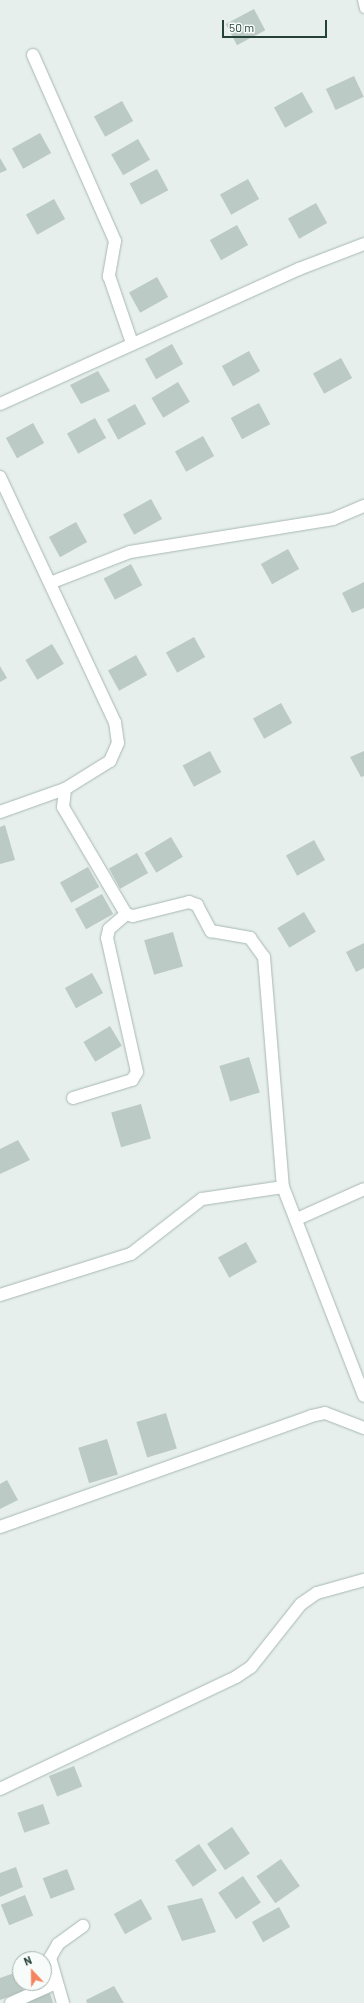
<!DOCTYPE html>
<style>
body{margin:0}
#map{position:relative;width:364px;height:2003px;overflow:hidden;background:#e6efeb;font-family:Barlow,sans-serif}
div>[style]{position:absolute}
.building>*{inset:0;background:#bbcac4;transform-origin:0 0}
.roads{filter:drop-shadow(0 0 1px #a8b8b2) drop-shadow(0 0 1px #a8b8b2)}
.service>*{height:8px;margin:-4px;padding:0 4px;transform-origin:4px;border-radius:4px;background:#fff}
.minor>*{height:12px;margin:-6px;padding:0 6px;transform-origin:6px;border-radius:6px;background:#fff}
.tertiary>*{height:12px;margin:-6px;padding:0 6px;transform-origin:6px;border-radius:6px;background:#fff}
span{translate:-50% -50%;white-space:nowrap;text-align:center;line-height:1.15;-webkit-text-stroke:4px #f7fbf9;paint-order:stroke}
.north{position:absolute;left:12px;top:1951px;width:40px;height:40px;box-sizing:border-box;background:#f7fbf9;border:1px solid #a3b1ad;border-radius:50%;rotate:338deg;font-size:11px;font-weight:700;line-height:16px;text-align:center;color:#24423a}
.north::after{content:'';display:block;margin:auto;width:14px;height:18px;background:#f4845f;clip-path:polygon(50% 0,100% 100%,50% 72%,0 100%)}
.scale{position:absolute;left:222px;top:20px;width:105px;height:18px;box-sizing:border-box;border:2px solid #24423a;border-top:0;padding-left:5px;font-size:12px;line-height:14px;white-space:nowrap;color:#24423a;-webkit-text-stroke:3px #f7fbf9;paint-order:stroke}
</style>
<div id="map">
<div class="building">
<i style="left:254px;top:9px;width:24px;height:32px;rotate:62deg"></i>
<i style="left:354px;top:76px;width:23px;height:31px;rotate:65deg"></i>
<i style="left:302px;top:92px;width:23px;height:32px;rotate:61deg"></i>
<i style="left:122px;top:101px;width:23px;height:32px;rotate:61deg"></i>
<i style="left:40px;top:133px;width:23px;height:32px;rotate:61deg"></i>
<i style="left:138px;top:139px;width:24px;height:31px;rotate:60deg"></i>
<i style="clip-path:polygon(0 158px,7px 170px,0 173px)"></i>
<i style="left:157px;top:169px;width:24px;height:31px;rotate:62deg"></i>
<i style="left:248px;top:179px;width:23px;height:32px;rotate:61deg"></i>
<i style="left:54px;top:199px;width:23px;height:32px;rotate:61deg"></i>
<i style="left:316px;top:203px;width:23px;height:32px;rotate:61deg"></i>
<i style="left:237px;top:225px;width:23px;height:31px;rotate:61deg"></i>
<i style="left:157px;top:277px;width:23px;height:32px;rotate:61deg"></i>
<i style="left:172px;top:344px;width:23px;height:31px;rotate:61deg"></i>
<i style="left:249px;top:351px;width:23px;height:31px;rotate:61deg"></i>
<i style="left:341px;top:358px;width:23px;height:32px;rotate:61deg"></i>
<i style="clip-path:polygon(98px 371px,110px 391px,81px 404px,70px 385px)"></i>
<i style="left:178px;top:382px;width:23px;height:31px;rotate:59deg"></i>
<i style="left:259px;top:403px;width:24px;height:32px;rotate:62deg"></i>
<i style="left:135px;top:404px;width:23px;height:32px;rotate:61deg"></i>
<i style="left:95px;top:418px;width:23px;height:32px;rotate:61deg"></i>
<i style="left:33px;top:423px;width:23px;height:31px;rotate:61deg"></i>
<i style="left:203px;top:436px;width:23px;height:32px;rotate:61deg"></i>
<i style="left:151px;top:499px;width:23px;height:32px;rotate:61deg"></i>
<i style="left:76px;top:522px;width:23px;height:31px;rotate:61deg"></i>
<i style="left:288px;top:549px;width:23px;height:31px;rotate:61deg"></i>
<i style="left:131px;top:564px;width:24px;height:31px;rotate:62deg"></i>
<i style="clip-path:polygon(364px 582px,364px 608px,352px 613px,342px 593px)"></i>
<i style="left:194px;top:637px;width:23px;height:32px;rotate:61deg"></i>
<i style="left:52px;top:644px;width:23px;height:31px;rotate:59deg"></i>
<i style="left:136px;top:655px;width:23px;height:32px;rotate:61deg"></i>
<i style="clip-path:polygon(0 666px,7px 678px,0 682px)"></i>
<i style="left:281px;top:703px;width:23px;height:32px;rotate:61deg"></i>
<i style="left:210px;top:751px;width:24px;height:31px;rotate:62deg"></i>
<i style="clip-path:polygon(364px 751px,364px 776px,361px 777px,350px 757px)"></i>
<i style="clip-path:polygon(5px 825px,15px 860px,0 864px,0 827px)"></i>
<i style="left:171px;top:837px;width:23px;height:31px;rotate:59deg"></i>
<i style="left:314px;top:840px;width:23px;height:32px;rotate:61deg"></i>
<i style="left:137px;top:853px;width:23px;height:32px;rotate:61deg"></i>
<i style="left:88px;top:867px;width:23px;height:32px;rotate:61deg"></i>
<i style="left:102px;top:894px;width:23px;height:31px;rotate:61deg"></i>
<i style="left:304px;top:912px;width:23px;height:31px;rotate:59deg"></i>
<i style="left:173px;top:932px;width:36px;height:30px;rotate:74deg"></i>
<i style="clip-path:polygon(364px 943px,364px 968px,356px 972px,346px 952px)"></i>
<i style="left:92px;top:973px;width:23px;height:31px;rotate:61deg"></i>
<i style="left:110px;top:1026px;width:23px;height:31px;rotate:59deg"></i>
<i style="left:249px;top:1057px;width:37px;height:31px;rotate:73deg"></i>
<i style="left:141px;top:1104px;width:36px;height:31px;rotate:74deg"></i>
<i style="clip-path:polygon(18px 1140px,30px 1160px,0 1174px,0 1149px)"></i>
<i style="left:246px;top:1242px;width:23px;height:32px;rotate:61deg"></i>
<i style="left:166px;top:1413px;width:37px;height:31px;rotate:73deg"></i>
<i style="left:107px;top:1439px;width:37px;height:30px;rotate:73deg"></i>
<i style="clip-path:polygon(7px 1480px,18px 1500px,0 1509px,0 1484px)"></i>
<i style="left:74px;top:1766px;width:22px;height:27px;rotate:68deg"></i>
<i style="left:43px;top:1804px;width:21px;height:27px;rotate:71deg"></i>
<i style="left:232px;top:1827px;width:32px;height:30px;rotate:56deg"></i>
<i style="left:199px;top:1844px;width:32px;height:29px;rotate:56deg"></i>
<i style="left:281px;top:1859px;width:33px;height:30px;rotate:55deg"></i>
<i style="clip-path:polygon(16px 1867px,23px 1887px,0 1897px,0 1873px)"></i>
<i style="left:67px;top:1869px;width:22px;height:26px;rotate:69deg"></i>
<i style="left:243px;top:1876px;width:32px;height:30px;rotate:56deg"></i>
<i style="left:25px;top:1895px;width:22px;height:26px;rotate:68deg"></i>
<i style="clip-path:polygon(202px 1898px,216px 1932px,182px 1941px,167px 1906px)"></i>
<i style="left:141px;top:1899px;width:23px;height:31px;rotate:61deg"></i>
<i style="left:279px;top:1907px;width:23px;height:31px;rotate:61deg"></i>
<i style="clip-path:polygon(17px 1972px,24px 1991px,0 2000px,0 1978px)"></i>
<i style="clip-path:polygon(114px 1986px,124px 2003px,87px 2003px,86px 2000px)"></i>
<i style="clip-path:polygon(50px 1993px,53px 2003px,24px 2003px)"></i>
</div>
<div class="roads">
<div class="service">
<i style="left:362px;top:0;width:9px;rotate:77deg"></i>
</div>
<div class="minor">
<i style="left:33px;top:55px;width:203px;rotate:66.2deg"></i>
<i style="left:115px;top:241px;width:36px;rotate:100deg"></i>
<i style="left:109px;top:276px;width:71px;rotate:71.1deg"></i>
<i style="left:0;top:477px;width:271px;rotate:64.9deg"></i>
<i style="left:115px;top:722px;width:21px;rotate:82deg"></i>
<i style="left:118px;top:743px;width:20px;rotate:114deg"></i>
<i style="left:110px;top:761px;width:53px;rotate:148.1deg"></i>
<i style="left:65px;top:789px;width:18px;rotate:96deg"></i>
<i style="left:63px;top:807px;width:124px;rotate:59.5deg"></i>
<i style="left:126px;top:914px;width:7px;rotate:16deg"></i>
<i style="left:133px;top:916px;width:58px;rotate:-14deg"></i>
<i style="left:189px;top:902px;width:9px;rotate:21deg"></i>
<i style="left:197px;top:905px;width:30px;rotate:62deg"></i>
<i style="left:211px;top:931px;width:40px;rotate:10deg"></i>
<i style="left:250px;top:938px;width:24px;rotate:54deg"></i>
<i style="left:264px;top:957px;width:231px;rotate:85.3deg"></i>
<i style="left:283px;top:1187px;width:224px;rotate:68.8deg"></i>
<i style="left:50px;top:583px;width:86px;rotate:-21.2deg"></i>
<i style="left:130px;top:552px;width:206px;rotate:-9.2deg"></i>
<i style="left:333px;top:519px;width:34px;rotate:-23deg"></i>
<i style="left:0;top:812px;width:69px;rotate:-19.5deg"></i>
<i style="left:73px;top:1098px;width:62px;rotate:-17deg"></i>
<i style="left:132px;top:1080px;width:9px;rotate:-58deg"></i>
<i style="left:137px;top:1072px;width:137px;rotate:-102.6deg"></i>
<i style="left:107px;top:938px;width:9px;rotate:-77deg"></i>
<i style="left:109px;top:929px;width:23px;rotate:-41deg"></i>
<i style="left:297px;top:1219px;width:73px;rotate:-24.1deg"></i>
<i style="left:0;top:1295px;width:137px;rotate:-17.4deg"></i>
<i style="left:131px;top:1254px;width:90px;rotate:-37.8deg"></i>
<i style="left:202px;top:1199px;width:82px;rotate:-8.4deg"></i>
<i style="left:0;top:1527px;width:330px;rotate:-19.6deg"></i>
<i style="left:311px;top:1416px;width:14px;rotate:-12deg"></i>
<i style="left:325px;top:1413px;width:42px;rotate:21deg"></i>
<i style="left:0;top:1789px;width:261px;rotate:-25.4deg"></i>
<i style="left:236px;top:1677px;width:18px;rotate:-34deg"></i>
<i style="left:251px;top:1667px;width:80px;rotate:-51.6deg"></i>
<i style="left:301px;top:1604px;width:19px;rotate:-35deg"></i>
<i style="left:317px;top:1593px;width:49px;rotate:-15.5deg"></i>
<i style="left:11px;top:2003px;width:49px;rotate:-24deg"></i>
<i style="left:63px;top:2003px;width:47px;rotate:-106.1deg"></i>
<i style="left:50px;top:1958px;width:16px;rotate:-60deg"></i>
<i style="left:58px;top:1944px;width:31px;rotate:-36deg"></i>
</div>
<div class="tertiary">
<i style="left:0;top:404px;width:328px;rotate:-24.3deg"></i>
<i style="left:299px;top:269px;width:70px;rotate:-21deg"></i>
</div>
</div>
<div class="north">N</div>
<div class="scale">50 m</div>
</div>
